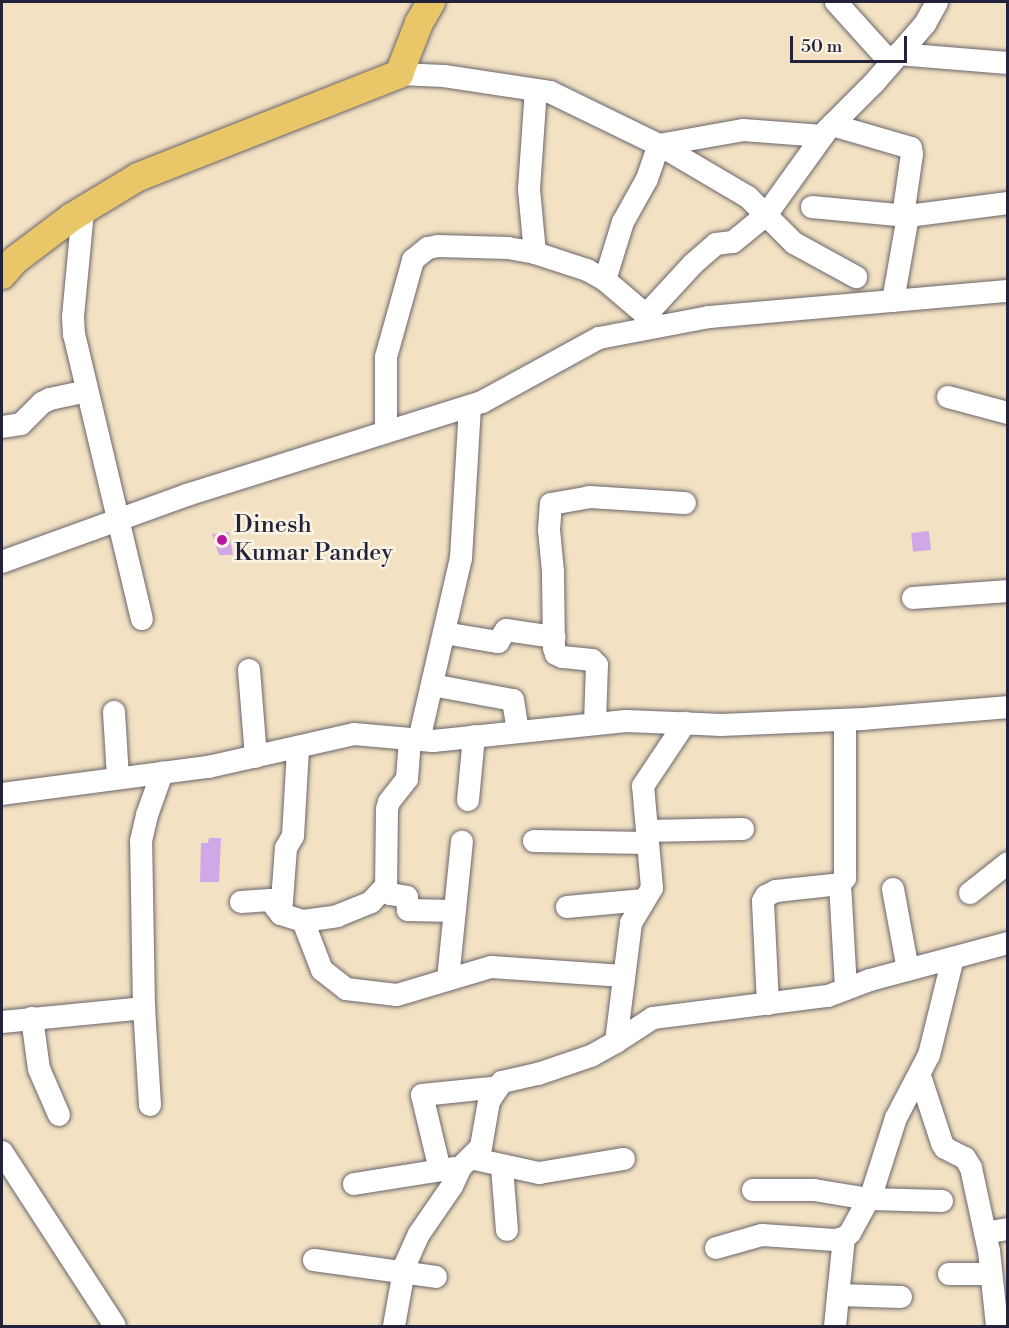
<!DOCTYPE html>
<style>
body{margin:0}
#map{position:relative;width:1009px;height:1328px;overflow:hidden;background:#f2e1c2;font-family:"Libre Bodoni",serif}
div>[style]{position:absolute}
.building>*{inset:0;background:#d1a8e7;transform-origin:0 0}
.roads{filter:drop-shadow(0 0 2px #6b656a) drop-shadow(0 0 2px #6b656a)}
.minor>*{height:22px;margin:-11px;padding:0 11px;transform-origin:11px;border-radius:11px;background:#fff}
.major>*{height:28px;margin:-14px;padding:0 14px;transform-origin:14px;border-radius:14px;background:#e9c769}
.dots>*{width:16px;height:16px;translate:-50% -50%;box-sizing:border-box;border:3px solid #fcf5e5;border-radius:50%}
span{translate:-50% -50%;white-space:nowrap;text-align:center;line-height:1.15;-webkit-text-stroke:5px #fcf5e5;paint-order:stroke}
.poi-label{font-size:24px;color:#22223b}
.left{translate:0 -50%;text-align:left}
.frame{position:absolute;inset:0;border:3px solid #22223b;pointer-events:none}
.scale{position:absolute;left:790px;top:36px;width:117px;height:27px;box-sizing:border-box;border:3px solid #22223b;border-top:0;padding-left:8px;font-size:18px;line-height:21px;white-space:nowrap;color:#22223b;-webkit-text-stroke:4px #fcf5e5;paint-order:stroke}
</style>
<div id="map">
<div class="building">
<i style="left:929px;top:531px;width:19px;height:18px;rotate:84deg"></i>
<i style="clip-path:polygon(229px 532px,233px 555px,219px 555px,212px 534px)"></i>
<i style="clip-path:polygon(209px 838px,221px 838px,219px 882px,200px 882px,201px 843px,208px 843px)"></i>
</div>
<div class="roads">
<div class="minor">
<i style="left:836px;top:2px;width:82px;rotate:48deg"></i>
<i style="left:898px;top:54px;width:110px;rotate:4.7deg"></i>
<i style="left:399px;top:74px;width:45px;rotate:2.5deg"></i>
<i style="left:444px;top:76px;width:107px;rotate:8.6deg"></i>
<i style="left:550px;top:92px;width:126px;rotate:26deg"></i>
<i style="left:663px;top:147px;width:99px;rotate:30.5deg"></i>
<i style="left:748px;top:197px;width:65px;rotate:45deg"></i>
<i style="left:794px;top:243px;width:71px;rotate:28.7deg"></i>
<i style="left:832px;top:125px;width:82px;rotate:16.2deg"></i>
<i style="left:911px;top:148px;width:6px;rotate:81deg"></i>
<i style="left:912px;top:154px;width:63px;rotate:98.3deg"></i>
<i style="left:812px;top:207px;width:96px;rotate:5.4deg"></i>
<i style="left:908px;top:216px;width:101px;rotate:-7.4deg"></i>
<i style="left:83px;top:211px;width:106px;rotate:95.4deg"></i>
<i style="left:73px;top:317px;width:17px;rotate:87deg"></i>
<i style="left:74px;top:334px;width:293px;rotate:76.6deg"></i>
<i style="left:535px;top:253px;width:64px;rotate:-95.4deg"></i>
<i style="left:529px;top:189px;width:99px;rotate:-86deg"></i>
<i style="left:605px;top:280px;width:61px;rotate:-72.8deg"></i>
<i style="left:623px;top:222px;width:49px;rotate:-60.8deg"></i>
<i style="left:647px;top:179px;width:36px;rotate:-71deg"></i>
<i style="left:659px;top:145px;width:85px;rotate:-10.1deg"></i>
<i style="left:743px;top:130px;width:80px;rotate:4.3deg"></i>
<i style="left:893px;top:301px;width:86px;rotate:-80deg"></i>
<i style="left:646px;top:315px;width:69px;rotate:-47.3deg"></i>
<i style="left:693px;top:264px;width:30px;rotate:-41deg"></i>
<i style="left:716px;top:244px;width:17px;rotate:-7deg"></i>
<i style="left:733px;top:242px;width:43px;rotate:-39.3deg"></i>
<i style="left:766px;top:215px;width:105px;rotate:-54.3deg"></i>
<i style="left:827px;top:130px;width:66px;rotate:-45deg"></i>
<i style="left:874px;top:83px;width:78px;rotate:-49.2deg"></i>
<i style="left:925px;top:24px;width:25px;rotate:-61deg"></i>
<i style="left:948px;top:397px;width:62px;rotate:14.9deg"></i>
<i style="left:2px;top:427px;width:19px;rotate:-9deg"></i>
<i style="left:21px;top:424px;width:30px;rotate:-45deg"></i>
<i style="left:42px;top:403px;width:9px;rotate:-27deg"></i>
<i style="left:50px;top:399px;width:38px;rotate:-12deg"></i>
<i style="left:386px;top:432px;width:75px;rotate:-90deg"></i>
<i style="left:386px;top:357px;width:101px;rotate:-74.4deg"></i>
<i style="left:413px;top:260px;width:19px;rotate:-39deg"></i>
<i style="left:428px;top:248px;width:10px;rotate:-11deg"></i>
<i style="left:438px;top:246px;width:70px;rotate:1.6deg"></i>
<i style="left:508px;top:248px;width:27px;rotate:10deg"></i>
<i style="left:535px;top:253px;width:55px;rotate:18.1deg"></i>
<i style="left:587px;top:270px;width:21px;rotate:29deg"></i>
<i style="left:605px;top:280px;width:71px;rotate:40.4deg"></i>
<i style="left:2px;top:562px;width:197px;rotate:-19.9deg"></i>
<i style="left:187px;top:495px;width:309px;rotate:-17.5deg"></i>
<i style="left:482px;top:402px;width:133px;rotate:-28.7deg"></i>
<i style="left:599px;top:338px;width:112px;rotate:-10.8deg"></i>
<i style="left:709px;top:317px;width:300px;rotate:-5deg"></i>
<i style="left:913px;top:598px;width:95px;rotate:-4.2deg"></i>
<i style="left:444px;top:633px;width:55px;rotate:9.5deg"></i>
<i style="left:498px;top:642px;width:14px;rotate:-56deg"></i>
<i style="left:506px;top:630px;width:49px;rotate:8.3deg"></i>
<i style="left:249px;top:670px;width:87px;rotate:85.4deg"></i>
<i style="left:432px;top:685px;width:82px;rotate:10.5deg"></i>
<i style="left:513px;top:700px;width:32px;rotate:81deg"></i>
<i style="left:114px;top:712px;width:66px;rotate:86.5deg"></i>
<i style="left:595px;top:724px;width:59px;rotate:-88.1deg"></i>
<i style="left:597px;top:665px;width:7px;rotate:-135deg"></i>
<i style="left:592px;top:660px;width:30px;rotate:-174deg"></i>
<i style="left:562px;top:657px;width:7px;rotate:-153deg"></i>
<i style="left:556px;top:654px;width:6px;rotate:-108deg"></i>
<i style="left:554px;top:648px;width:76px;rotate:-90.8deg"></i>
<i style="left:553px;top:572px;width:42px;rotate:-95.4deg"></i>
<i style="left:549px;top:530px;width:26px;rotate:-86deg"></i>
<i style="left:551px;top:504px;width:39px;rotate:-10deg"></i>
<i style="left:589px;top:497px;width:96px;rotate:3.6deg"></i>
<i style="left:410px;top:739px;width:40px;rotate:94.3deg"></i>
<i style="left:407px;top:779px;width:29px;rotate:128deg"></i>
<i style="left:389px;top:802px;width:7px;rotate:106deg"></i>
<i style="left:387px;top:809px;width:77px;rotate:90.7deg"></i>
<i style="left:386px;top:886px;width:9px;rotate:63deg"></i>
<i style="left:390px;top:894px;width:17px;rotate:10deg"></i>
<i style="left:407px;top:897px;width:13px;rotate:86deg"></i>
<i style="left:408px;top:910px;width:46px;rotate:1.2deg"></i>
<i style="left:419px;top:740px;width:187px;rotate:-77deg"></i>
<i style="left:461px;top:558px;width:152px;rotate:-86.6deg"></i>
<i style="left:2px;top:794px;width:208px;rotate:-7.5deg"></i>
<i style="left:208px;top:767px;width:150px;rotate:-12.7deg"></i>
<i style="left:354px;top:734px;width:79px;rotate:5.1deg"></i>
<i style="left:433px;top:741px;width:194px;rotate:-5.9deg"></i>
<i style="left:626px;top:721px;width:95px;rotate:2.4deg"></i>
<i style="left:721px;top:725px;width:142px;rotate:-2.4deg"></i>
<i style="left:863px;top:719px;width:145px;rotate:-4.7deg"></i>
<i style="left:468px;top:800px;width:64px;rotate:-84.6deg"></i>
<i style="left:647px;top:831px;width:96px;rotate:-1.2deg"></i>
<i style="left:534px;top:841px;width:114px;rotate:1deg"></i>
<i style="left:840px;top:884px;width:105px;rotate:86.7deg"></i>
<i style="left:893px;top:889px;width:82px;rotate:79.5deg"></i>
<i style="left:970px;top:893px;width:48px;rotate:-38.3deg"></i>
<i style="left:241px;top:902px;width:29px;rotate:-4deg"></i>
<i style="left:270px;top:900px;width:18px;rotate:52deg"></i>
<i style="left:281px;top:914px;width:23px;rotate:18deg"></i>
<i style="left:303px;top:921px;width:34px;rotate:-8deg"></i>
<i style="left:337px;top:916px;width:37px;rotate:-22deg"></i>
<i style="left:371px;top:902px;width:22px;rotate:-47deg"></i>
<i style="left:567px;top:907px;width:77px;rotate:-5.2deg"></i>
<i style="left:281px;top:914px;width:66px;rotate:-85.7deg"></i>
<i style="left:286px;top:848px;width:14px;rotate:-60deg"></i>
<i style="left:293px;top:836px;width:88px;rotate:-86.7deg"></i>
<i style="left:303px;top:921px;width:53px;rotate:68.8deg"></i>
<i style="left:322px;top:970px;width:31px;rotate:38deg"></i>
<i style="left:346px;top:989px;width:51px;rotate:6.7deg"></i>
<i style="left:397px;top:995px;width:98px;rotate:-16.6deg"></i>
<i style="left:491px;top:967px;width:133px;rotate:3.9deg"></i>
<i style="left:448px;top:979px;width:138px;rotate:-84.2deg"></i>
<i style="left:768px;top:1004px;width:103px;rotate:-92.8deg"></i>
<i style="left:763px;top:901px;width:6px;rotate:-59deg"></i>
<i style="left:766px;top:896px;width:11px;rotate:-27deg"></i>
<i style="left:776px;top:891px;width:64px;rotate:-6.2deg"></i>
<i style="left:840px;top:884px;width:8px;rotate:-50deg"></i>
<i style="left:845px;top:878px;width:158px;rotate:-90deg"></i>
<i style="left:32px;top:1018px;width:51px;rotate:82.2deg"></i>
<i style="left:39px;top:1069px;width:50px;rotate:66.5deg"></i>
<i style="left:2px;top:1022px;width:143px;rotate:-5.6deg"></i>
<i style="left:616px;top:1042px;width:44px;rotate:-33deg"></i>
<i style="left:653px;top:1018px;width:176px;rotate:-7.2deg"></i>
<i style="left:828px;top:996px;width:45px;rotate:-20.9deg"></i>
<i style="left:870px;top:980px;width:143px;rotate:-15deg"></i>
<i style="left:920px;top:1076px;width:71px;rotate:71.8deg"></i>
<i style="left:942px;top:1143px;width:6px;rotate:59deg"></i>
<i style="left:945px;top:1148px;width:22px;rotate:27deg"></i>
<i style="left:965px;top:1158px;width:12px;rotate:59deg"></i>
<i style="left:971px;top:1168px;width:85px;rotate:77.8deg"></i>
<i style="left:989px;top:1251px;width:75px;rotate:83.9deg"></i>
<i style="left:150px;top:1105px;width:97px;rotate:-93.5deg"></i>
<i style="left:144px;top:1008px;width:167px;rotate:-91deg"></i>
<i style="left:141px;top:841px;width:27px;rotate:-77deg"></i>
<i style="left:147px;top:815px;width:45px;rotate:-70.3deg"></i>
<i style="left:2px;top:1152px;width:207px;rotate:57deg"></i>
<i style="left:470px;top:1158px;width:71px;rotate:12.3deg"></i>
<i style="left:539px;top:1173px;width:86px;rotate:-9.4deg"></i>
<i style="left:502px;top:1167px;width:63px;rotate:85.5deg"></i>
<i style="left:440px;top:1170px;width:77px;rotate:-103.5deg"></i>
<i style="left:422px;top:1095px;width:77px;rotate:-5.9deg"></i>
<i style="left:354px;top:1184px;width:101px;rotate:-9.1deg"></i>
<i style="left:753px;top:1190px;width:61px"></i>
<i style="left:814px;top:1190px;width:56px;rotate:9.3deg"></i>
<i style="left:869px;top:1199px;width:73px;rotate:1.6deg"></i>
<i style="left:985px;top:1233px;width:23px;rotate:-10deg"></i>
<i style="left:716px;top:1248px;width:48px;rotate:-15.8deg"></i>
<i style="left:762px;top:1235px;width:73px;rotate:3.9deg"></i>
<i style="left:835px;top:1240px;width:9px;rotate:-13deg"></i>
<i style="left:844px;top:1238px;width:8px;rotate:-40deg"></i>
<i style="left:850px;top:1233px;width:46px;rotate:-61.2deg"></i>
<i style="left:872px;top:1193px;width:79px;rotate:-72.3deg"></i>
<i style="left:896px;top:1118px;width:71px;rotate:-62.4deg"></i>
<i style="left:929px;top:1055px;width:100px;rotate:-76.1deg"></i>
<i style="left:314px;top:1260px;width:123px;rotate:7.9deg"></i>
<i style="left:949px;top:1274px;width:42px"></i>
<i style="left:838px;top:1295px;width:63px;rotate:1.8deg"></i>
<i style="left:394px;top:1326px;width:62px;rotate:-79.8deg"></i>
<i style="left:405px;top:1265px;width:34px;rotate:-66deg"></i>
<i style="left:419px;top:1234px;width:58px;rotate:-55.5deg"></i>
<i style="left:452px;top:1186px;width:21px;rotate:-65deg"></i>
<i style="left:461px;top:1167px;width:28px;rotate:-45deg"></i>
<i style="left:481px;top:1147px;width:47px;rotate:-80.1deg"></i>
<i style="left:489px;top:1101px;width:23px;rotate:-56deg"></i>
<i style="left:502px;top:1082px;width:37px;rotate:-13deg"></i>
<i style="left:538px;top:1074px;width:56px;rotate:-18.8deg"></i>
<i style="left:591px;top:1056px;width:29px;rotate:-29deg"></i>
<i style="left:616px;top:1042px;width:120px;rotate:-82.8deg"></i>
<i style="left:631px;top:923px;width:41px;rotate:-59deg"></i>
<i style="left:652px;top:888px;width:102px;rotate:-95deg"></i>
<i style="left:643px;top:786px;width:76px;rotate:-56.3deg"></i>
<i style="left:835px;top:1326px;width:88px;rotate:-84.2deg"></i>
</div>
<div class="major">
<i style="left:2px;top:275px;width:20px;rotate:-49deg"></i>
<i style="left:15px;top:260px;width:71px;rotate:-37deg"></i>
<i style="left:72px;top:217px;width:77px;rotate:-31.2deg"></i>
<i style="left:138px;top:177px;width:281px;rotate:-21.5deg"></i>
<i style="left:399px;top:74px;width:55px;rotate:-68.6deg"></i>
<i style="left:419px;top:23px;width:24px;rotate:-60deg"></i>
</div>
</div>
<div class="dots">
<i style="left:222px;top:540px;background:#b5179e"></i>
</div>
<div class="poi-label">
<span class="left" style="left:234px;top:540px">Dinesh<br>Kumar Pandey</span>
</div>
<div class="frame"></div>
<div class="scale">50 m</div>
</div>
